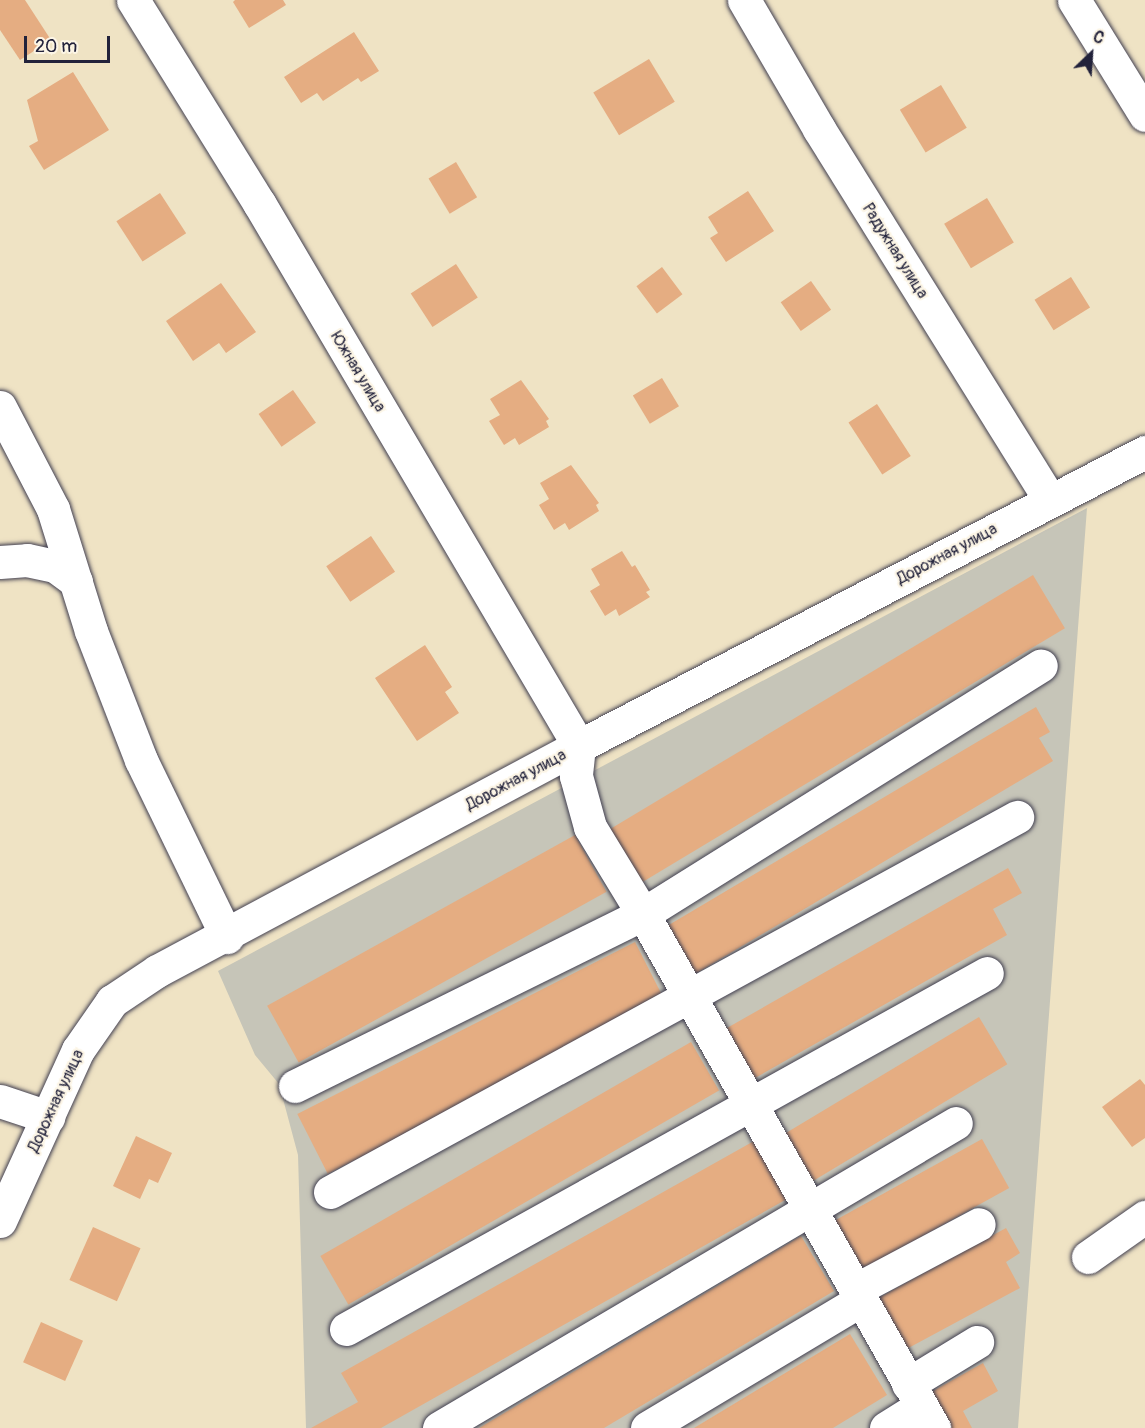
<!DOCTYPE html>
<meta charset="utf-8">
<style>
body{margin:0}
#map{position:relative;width:1145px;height:1428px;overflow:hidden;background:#efe3c4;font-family:Pangolin,sans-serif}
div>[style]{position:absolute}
.industrial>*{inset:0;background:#c6c5b8}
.building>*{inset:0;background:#e5ad82;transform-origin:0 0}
.roads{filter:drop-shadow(0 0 2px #413f50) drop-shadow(0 0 2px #413f50)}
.minor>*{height:33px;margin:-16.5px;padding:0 16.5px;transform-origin:16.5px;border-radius:16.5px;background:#fff}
span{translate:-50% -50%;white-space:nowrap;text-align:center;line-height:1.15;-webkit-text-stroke:4.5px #fcf5e5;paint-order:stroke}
.street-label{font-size:16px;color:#22223b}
.north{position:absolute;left:1061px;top:24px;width:60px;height:60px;-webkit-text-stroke:4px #fcf5e5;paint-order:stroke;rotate:25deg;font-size:16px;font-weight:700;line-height:24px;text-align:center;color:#22223b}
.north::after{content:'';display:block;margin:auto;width:21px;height:27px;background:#22223b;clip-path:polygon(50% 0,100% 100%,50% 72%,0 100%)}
.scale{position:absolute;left:24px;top:36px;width:86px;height:27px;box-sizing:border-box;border:3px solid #22223b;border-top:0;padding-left:8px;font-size:18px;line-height:21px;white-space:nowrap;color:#22223b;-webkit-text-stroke:4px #fcf5e5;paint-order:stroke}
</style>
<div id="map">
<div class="industrial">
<i style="clip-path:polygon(1087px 508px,1018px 1428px,306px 1428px,298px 1155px,279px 1084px,255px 1055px,218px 971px)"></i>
</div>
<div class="building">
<i style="clip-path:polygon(0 0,25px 0,51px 40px,20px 60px,0 30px)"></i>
<i style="clip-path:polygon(235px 0,283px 0,286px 5px,249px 28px,233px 2px)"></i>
<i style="clip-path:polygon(354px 32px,379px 71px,361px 82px,358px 78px,323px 101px,317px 93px,301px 103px,284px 77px)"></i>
<i style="left:649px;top:59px;width:50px;height:65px;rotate:59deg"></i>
<i style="clip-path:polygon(73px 72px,109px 130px,44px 170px,29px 146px,38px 141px,27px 100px)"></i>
<i style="left:941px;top:85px;width:50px;height:48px;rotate:59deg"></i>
<i style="left:456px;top:162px;width:41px;height:32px;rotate:59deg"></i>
<i style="clip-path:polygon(748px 191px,774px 231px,726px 262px,710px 238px,718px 233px,708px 217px)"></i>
<i style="left:160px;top:193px;width:48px;height:52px;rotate:57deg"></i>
<i style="left:987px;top:198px;width:52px;height:50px;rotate:59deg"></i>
<i style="left:456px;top:264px;width:40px;height:54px;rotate:57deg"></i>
<i style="left:662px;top:267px;width:34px;height:32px;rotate:53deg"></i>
<i style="left:1071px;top:277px;width:36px;height:43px;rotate:58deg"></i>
<i style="left:811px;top:281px;width:35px;height:37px;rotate:55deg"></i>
<i style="clip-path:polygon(221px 283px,256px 332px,226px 353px,219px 343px,193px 361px,166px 321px)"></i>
<i style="left:662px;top:378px;width:33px;height:34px;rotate:59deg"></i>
<i style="clip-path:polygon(521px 380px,549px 419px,546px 421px,549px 427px,519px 445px,515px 438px,504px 445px,489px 421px,500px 415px,490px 399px)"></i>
<i style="left:293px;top:390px;width:40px;height:42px;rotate:55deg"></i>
<i style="left:877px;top:404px;width:62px;height:34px;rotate:57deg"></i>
<i style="clip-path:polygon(571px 465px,599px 503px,596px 505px,599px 511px,569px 530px,565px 523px,554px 530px,539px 505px,549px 499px,540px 483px)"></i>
<i style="left:371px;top:536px;width:43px;height:54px;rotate:56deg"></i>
<i style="clip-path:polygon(622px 551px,632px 567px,635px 565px,650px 590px,646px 592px,650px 597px,619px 616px,616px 609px,605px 616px,590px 591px,600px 585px,591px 569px)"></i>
<i style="left:1033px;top:575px;width:62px;height:500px;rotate:59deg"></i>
<i style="clip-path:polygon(425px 645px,452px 687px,445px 692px,459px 713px,417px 741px,375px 678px)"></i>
<i style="clip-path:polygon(1036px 707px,1050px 732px,1039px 738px,1053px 761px,690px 977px,662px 929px)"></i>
<i style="left:575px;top:835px;width:65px;height:352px;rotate:61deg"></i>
<i style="clip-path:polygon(1008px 868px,1022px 893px,993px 909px,1007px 935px,748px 1082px,720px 1032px)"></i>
<i style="left:635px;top:942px;width:67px;height:379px;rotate:63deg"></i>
<i style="left:979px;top:1017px;width:55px;height:233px;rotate:59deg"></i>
<i style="left:691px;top:1042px;width:56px;height:428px;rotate:60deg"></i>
<i style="clip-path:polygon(1140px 1079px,1145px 1085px,1145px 1138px,1132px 1147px,1102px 1107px)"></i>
<i style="clip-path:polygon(136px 1136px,172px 1153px,158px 1183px,149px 1179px,140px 1199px,113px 1186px)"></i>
<i style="left:982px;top:1139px;width:56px;height:175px;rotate:61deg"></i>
<i style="clip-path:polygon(754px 1141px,787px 1199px,381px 1428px,311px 1428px,358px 1402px,341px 1373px)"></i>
<i style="left:93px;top:1227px;width:52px;height:58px;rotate:24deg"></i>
<i style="clip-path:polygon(1006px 1228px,1020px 1253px,1006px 1262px,1020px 1288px,901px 1352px,873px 1301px)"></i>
<i style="clip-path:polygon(801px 1236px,834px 1291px,604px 1428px,479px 1428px)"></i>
<i style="left:41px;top:1322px;width:46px;height:44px;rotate:24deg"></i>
<i style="clip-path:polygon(850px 1334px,887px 1395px,833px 1428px,694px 1428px)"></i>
<i style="clip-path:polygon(983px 1363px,998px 1391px,963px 1411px,972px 1428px,939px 1428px,922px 1397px)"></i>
</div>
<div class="roads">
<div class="minor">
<i style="left:133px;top:0;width:239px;rotate:58.2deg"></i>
<i style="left:259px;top:203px;width:630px;rotate:59.49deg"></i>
<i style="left:744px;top:0;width:149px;rotate:59.8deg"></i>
<i style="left:819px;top:129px;width:437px;rotate:58.1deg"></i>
<i style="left:1074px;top:0;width:135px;rotate:58.3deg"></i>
<i style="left:0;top:407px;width:115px;rotate:62.5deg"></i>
<i style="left:53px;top:509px;width:128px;rotate:72.7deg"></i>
<i style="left:91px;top:631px;width:138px;rotate:68.8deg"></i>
<i style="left:141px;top:760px;width:197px;rotate:64.1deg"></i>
<i style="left:0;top:562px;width:27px;rotate:-4deg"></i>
<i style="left:27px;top:560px;width:29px;rotate:12deg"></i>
<i style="left:55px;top:566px;width:26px;rotate:36deg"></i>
<i style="left:579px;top:746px;width:30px;rotate:96deg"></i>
<i style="left:576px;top:776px;width:53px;rotate:74.6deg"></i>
<i style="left:590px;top:827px;width:102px;rotate:58.7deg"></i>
<i style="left:643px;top:914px;width:591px;rotate:60.48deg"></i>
<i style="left:295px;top:1086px;width:388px;rotate:-26.3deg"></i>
<i style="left:643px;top:914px;width:469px;rotate:-32deg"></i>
<i style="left:0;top:1101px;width:51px;rotate:18.4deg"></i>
<i style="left:330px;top:1192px;width:783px;rotate:-28.63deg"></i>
<i style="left:0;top:1221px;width:188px;rotate:-65.5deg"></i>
<i style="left:78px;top:1050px;width:60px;rotate:-55.2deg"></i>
<i style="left:112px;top:1001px;width:54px;rotate:-33.7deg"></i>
<i style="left:157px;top:971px;width:478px;rotate:-28.1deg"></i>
<i style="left:579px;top:746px;width:638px;rotate:-27.45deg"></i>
<i style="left:1088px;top:1257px;width:70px;rotate:-35.1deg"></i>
<i style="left:855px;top:1290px;width:140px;rotate:-28deg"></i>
<i style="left:346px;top:1329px;width:733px;rotate:-29.05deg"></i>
<i style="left:908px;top:1384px;width:81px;rotate:-31.3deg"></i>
<i style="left:439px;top:1428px;width:600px;rotate:-30.54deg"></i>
<i style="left:647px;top:1428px;width:249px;rotate:-30.9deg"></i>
<i style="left:886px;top:1428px;width:41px;rotate:-32.2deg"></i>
</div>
</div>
<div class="street-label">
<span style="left:895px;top:251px;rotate:58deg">Радужная улица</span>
<span style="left:358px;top:372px;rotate:59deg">Южная улица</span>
<span style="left:947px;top:554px;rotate:-28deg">Дорожная улица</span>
<span style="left:516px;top:780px;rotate:-28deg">Дорожная улица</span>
<span style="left:56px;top:1101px;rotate:-65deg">Дорожная улица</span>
</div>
<div class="north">С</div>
<div class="scale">20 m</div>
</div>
